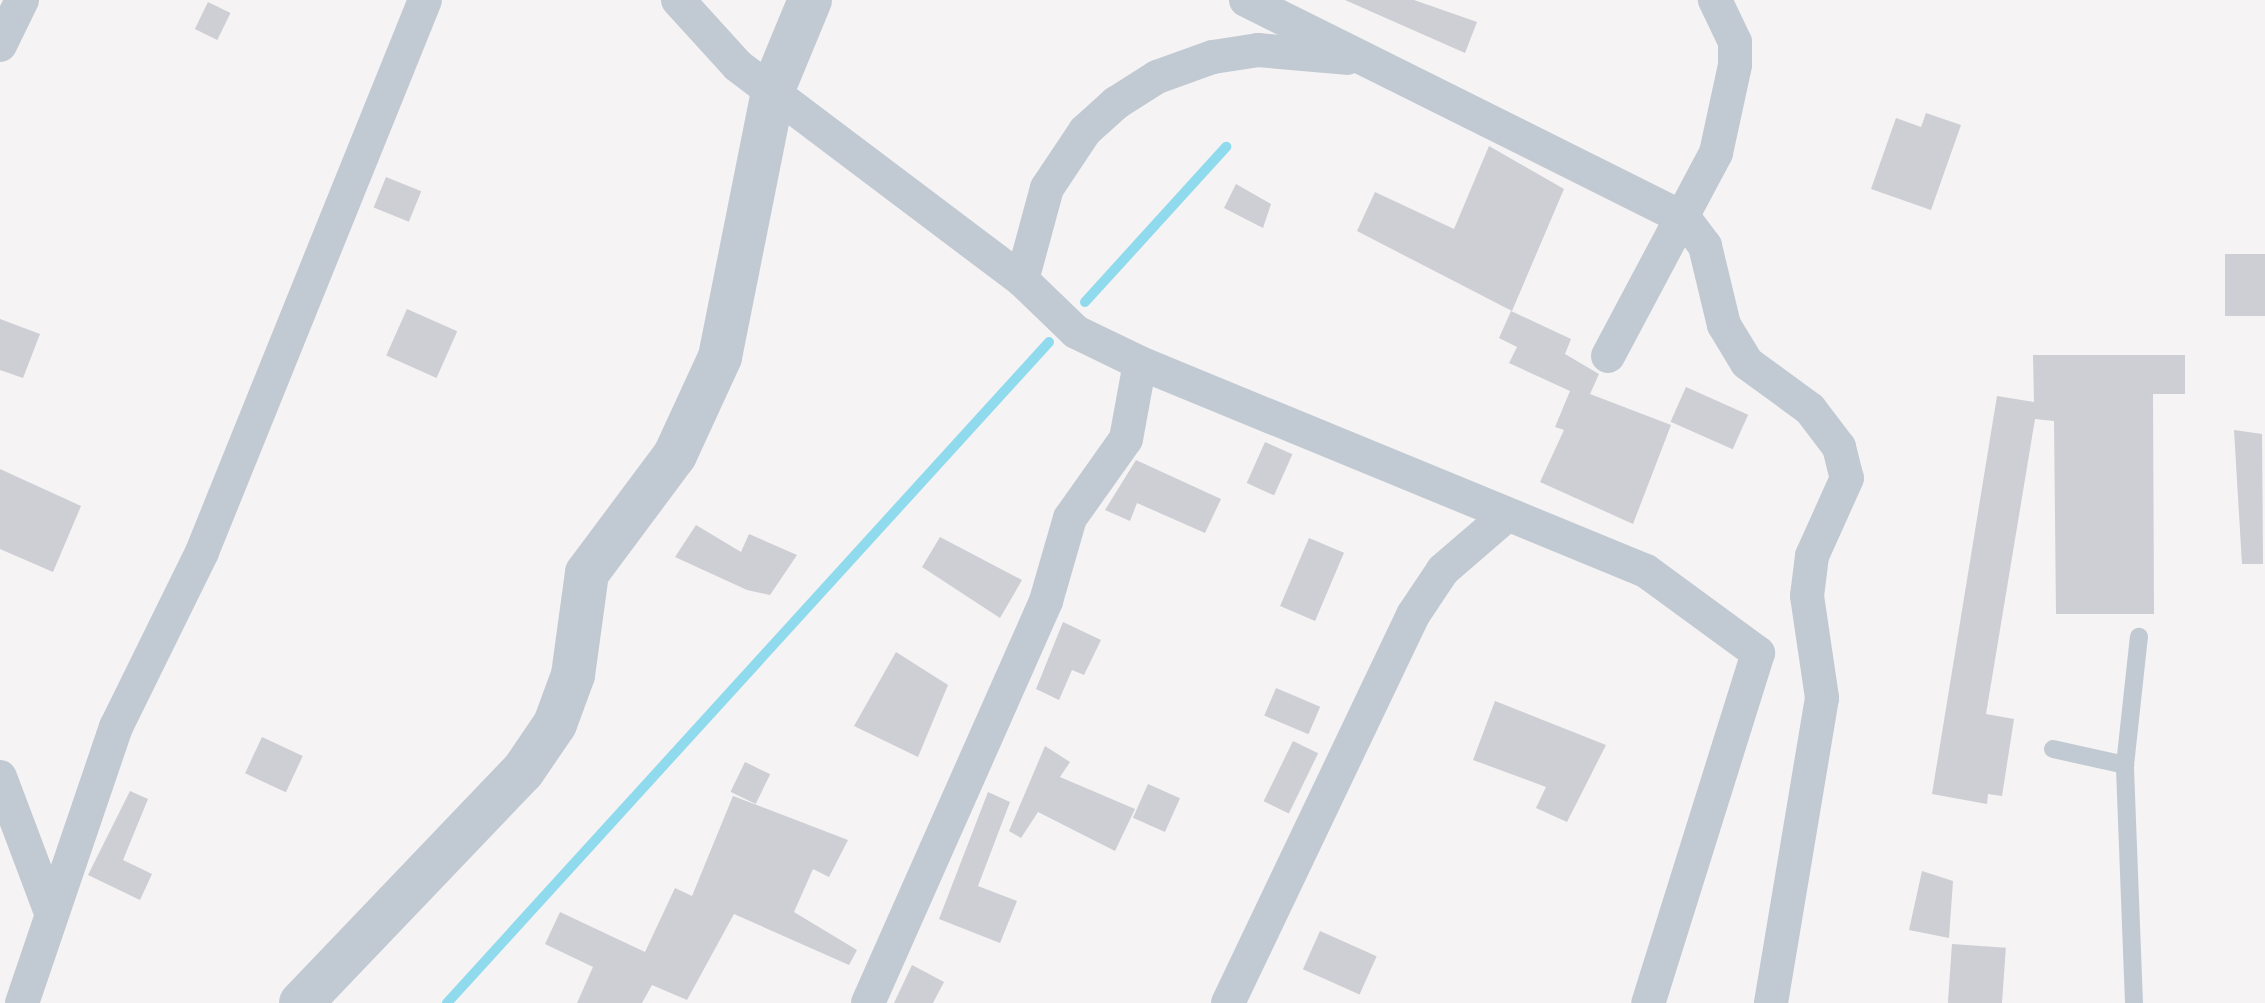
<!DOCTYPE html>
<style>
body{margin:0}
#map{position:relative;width:2265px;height:1003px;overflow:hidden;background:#f5f3f3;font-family:Roboto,sans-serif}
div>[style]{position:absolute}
.stream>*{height:10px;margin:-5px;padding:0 5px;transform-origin:5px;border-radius:5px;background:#90daee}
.building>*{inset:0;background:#cdcfd5;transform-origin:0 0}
.service>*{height:18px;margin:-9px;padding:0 9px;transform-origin:9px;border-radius:9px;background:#c1cad2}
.minor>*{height:34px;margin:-17px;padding:0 17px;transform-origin:17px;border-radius:17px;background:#c1cad2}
.tertiary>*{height:44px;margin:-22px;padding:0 22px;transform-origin:22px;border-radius:22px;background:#c1cad2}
span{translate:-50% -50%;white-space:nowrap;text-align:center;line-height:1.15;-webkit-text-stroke:6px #fff;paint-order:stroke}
</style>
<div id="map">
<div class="stream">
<i style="left:1085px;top:302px;width:210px;rotate:-47.7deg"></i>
<i style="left:447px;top:1003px;width:894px;rotate:-47.67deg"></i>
</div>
<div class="building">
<i style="clip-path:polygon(1345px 0,1414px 0,1477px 22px,1465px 53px)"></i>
<i style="left:208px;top:2px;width:25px;height:30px;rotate:26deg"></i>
<i style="clip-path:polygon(1926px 113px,1961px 125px,1931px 210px,1871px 189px,1896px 118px,1921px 127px)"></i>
<i style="clip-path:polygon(1489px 146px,1564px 189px,1512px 311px,1357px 231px,1375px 192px,1454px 229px)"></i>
<i style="left:386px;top:177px;width:38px;height:33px;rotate:22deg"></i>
<i style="clip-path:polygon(1236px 184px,1271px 204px,1263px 228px,1224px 208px)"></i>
<i style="left:2265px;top:254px;width:62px;height:40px;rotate:90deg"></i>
<i style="left:407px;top:309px;width:55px;height:51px;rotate:24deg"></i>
<i style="clip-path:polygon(1511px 311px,1571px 339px,1565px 354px,1599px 374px,1590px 394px,1671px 425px,1633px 524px,1540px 482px,1564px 430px,1555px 427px,1570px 391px,1509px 363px,1517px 347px,1499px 338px)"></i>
<i style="clip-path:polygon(0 319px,40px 334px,23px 378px,0 370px)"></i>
<i style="clip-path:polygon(2033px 355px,2185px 355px,2185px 394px,2153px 394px,2154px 614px,2056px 614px,2054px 421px,2035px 419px,1986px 714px,2014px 719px,2002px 796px,1988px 794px,1987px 804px,1932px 794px,1997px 396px,2034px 402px)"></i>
<i style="left:1686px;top:387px;width:68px;height:38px;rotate:24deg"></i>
<i style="clip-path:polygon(2234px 430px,2262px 434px,2263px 564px,2242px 564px)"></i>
<i style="left:1265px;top:442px;width:30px;height:45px;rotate:24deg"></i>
<i style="clip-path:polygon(1136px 460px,1221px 499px,1205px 533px,1137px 503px,1130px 521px,1105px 510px)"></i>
<i style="clip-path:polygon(0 469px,81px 506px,53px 572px,0 549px)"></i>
<i style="clip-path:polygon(696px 525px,741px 552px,749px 534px,797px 555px,770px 595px,747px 590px,675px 557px)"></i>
<i style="clip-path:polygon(940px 537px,1022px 580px,1000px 618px,922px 567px)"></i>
<i style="left:1309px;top:538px;width:38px;height:74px;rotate:23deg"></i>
<i style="clip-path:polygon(1063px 622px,1101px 640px,1084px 675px,1072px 670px,1059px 700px,1036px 689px)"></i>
<i style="clip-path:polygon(896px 652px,948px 685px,918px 757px,854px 726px)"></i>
<i style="left:1276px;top:688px;width:48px;height:30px;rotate:23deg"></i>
<i style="clip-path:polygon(1495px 701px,1606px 745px,1567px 822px,1536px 808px,1546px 787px,1473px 760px)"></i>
<i style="left:262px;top:737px;width:45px;height:40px;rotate:25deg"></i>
<i style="left:1293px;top:741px;width:28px;height:67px;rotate:26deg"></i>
<i style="clip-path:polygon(1045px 746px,1070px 762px,1060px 777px,1135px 809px,1115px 851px,1038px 812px,1021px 838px,1009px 831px)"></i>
<i style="left:745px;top:762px;width:28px;height:33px;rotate:26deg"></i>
<i style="left:1148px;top:784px;width:35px;height:37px;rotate:24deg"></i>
<i style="clip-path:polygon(130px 791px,148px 799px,123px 860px,152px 874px,140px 900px,88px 875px)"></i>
<i style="clip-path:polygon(988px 792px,1010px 802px,978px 886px,1017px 901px,1000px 943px,939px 919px)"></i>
<i style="clip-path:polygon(733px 796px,848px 840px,829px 877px,813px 869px,794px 912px,857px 950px,849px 965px,734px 914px,687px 1000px,652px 985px,642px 1003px,577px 1003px,593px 967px,545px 944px,560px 912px,645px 952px,675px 888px,692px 896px)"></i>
<i style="clip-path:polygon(1922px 871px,1953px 881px,1949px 938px,1909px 930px)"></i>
<i style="left:1320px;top:931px;width:62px;height:42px;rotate:24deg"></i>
<i style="left:1952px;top:944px;width:54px;height:59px;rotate:4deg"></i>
<i style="clip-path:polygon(912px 965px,944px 982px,933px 1003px,894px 1003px)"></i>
</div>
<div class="service">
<i style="left:2053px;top:749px;width:74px;rotate:12.5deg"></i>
<i style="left:2134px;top:1003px;width:238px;rotate:-92.2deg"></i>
<i style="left:2125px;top:765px;width:129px;rotate:-83.8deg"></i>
</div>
<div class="minor">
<i style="left:678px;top:0;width:89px;rotate:47.7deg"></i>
<i style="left:738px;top:66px;width:356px;rotate:37deg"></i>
<i style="left:1022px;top:280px;width:75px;rotate:43.9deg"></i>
<i style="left:1076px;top:332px;width:71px;rotate:25.8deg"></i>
<i style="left:1246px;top:0;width:489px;rotate:26.5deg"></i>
<i style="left:1684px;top:218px;width:35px;rotate:53deg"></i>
<i style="left:1705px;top:246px;width:81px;rotate:76.5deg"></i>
<i style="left:1724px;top:325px;width:44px;rotate:58.8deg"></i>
<i style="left:1747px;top:363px;width:78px;rotate:36.1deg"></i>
<i style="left:1810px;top:409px;width:48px;rotate:52.7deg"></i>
<i style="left:1839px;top:447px;width:32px;rotate:76deg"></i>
<i style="left:1847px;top:478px;width:85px;rotate:114.2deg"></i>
<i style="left:1812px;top:556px;width:40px;rotate:97.1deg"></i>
<i style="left:1807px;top:596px;width:103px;rotate:81.6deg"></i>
<i style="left:1822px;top:698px;width:309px;rotate:99.5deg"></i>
<i style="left:0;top:45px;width:50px;rotate:-63.9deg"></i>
<i style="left:1022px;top:280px;width:95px;rotate:-74.8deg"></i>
<i style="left:1047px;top:188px;width:69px;rotate:-56.3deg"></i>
<i style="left:1085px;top:131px;width:42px;rotate:-42.1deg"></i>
<i style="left:1116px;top:103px;width:49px;rotate:-32.4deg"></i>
<i style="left:1157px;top:77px;width:59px;rotate:-19.7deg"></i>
<i style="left:1213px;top:57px;width:46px;rotate:-8.8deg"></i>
<i style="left:1258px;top:50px;width:89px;rotate:5.1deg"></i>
<i style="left:1608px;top:356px;width:230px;rotate:-62deg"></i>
<i style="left:1716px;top:153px;width:90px;rotate:-77.8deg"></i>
<i style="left:1735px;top:65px;width:23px;rotate:-90deg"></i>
<i style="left:1735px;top:42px;width:47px;rotate:-115.5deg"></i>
<i style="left:0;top:777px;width:147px;rotate:69.4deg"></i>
<i style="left:22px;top:1003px;width:292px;rotate:-71.2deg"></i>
<i style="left:116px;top:727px;width:195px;rotate:-63.8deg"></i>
<i style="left:202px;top:552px;width:595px;rotate:-68deg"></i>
<i style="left:868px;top:1003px;width:440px;rotate:-66.1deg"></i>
<i style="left:1046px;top:601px;width:86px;rotate:-73.9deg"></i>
<i style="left:1070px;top:518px;width:97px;rotate:-54.7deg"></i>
<i style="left:1126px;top:439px;width:77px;rotate:-79.6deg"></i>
<i style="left:1140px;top:363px;width:547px;rotate:22.35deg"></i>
<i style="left:1646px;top:571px;width:139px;rotate:36.2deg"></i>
<i style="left:1758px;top:653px;width:367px;rotate:107.4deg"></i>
<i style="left:1228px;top:1003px;width:430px;rotate:-64.5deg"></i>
<i style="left:1413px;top:615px;width:54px;rotate:-56.3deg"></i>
<i style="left:1443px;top:570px;width:84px;rotate:-40.7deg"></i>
</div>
<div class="tertiary">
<i style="left:301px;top:1003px;width:321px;rotate:-46.3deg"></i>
<i style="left:523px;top:771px;width:57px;rotate:-55.8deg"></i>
<i style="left:555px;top:724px;width:52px;rotate:-69.8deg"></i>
<i style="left:573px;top:675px;width:103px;rotate:-82.2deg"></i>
<i style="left:587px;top:573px;width:147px;rotate:-53.3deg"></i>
<i style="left:675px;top:455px;width:108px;rotate:-65.3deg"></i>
<i style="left:720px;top:357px;width:275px;rotate:-78.7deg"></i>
<i style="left:774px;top:87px;width:94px;rotate:-67.5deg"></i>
</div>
</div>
